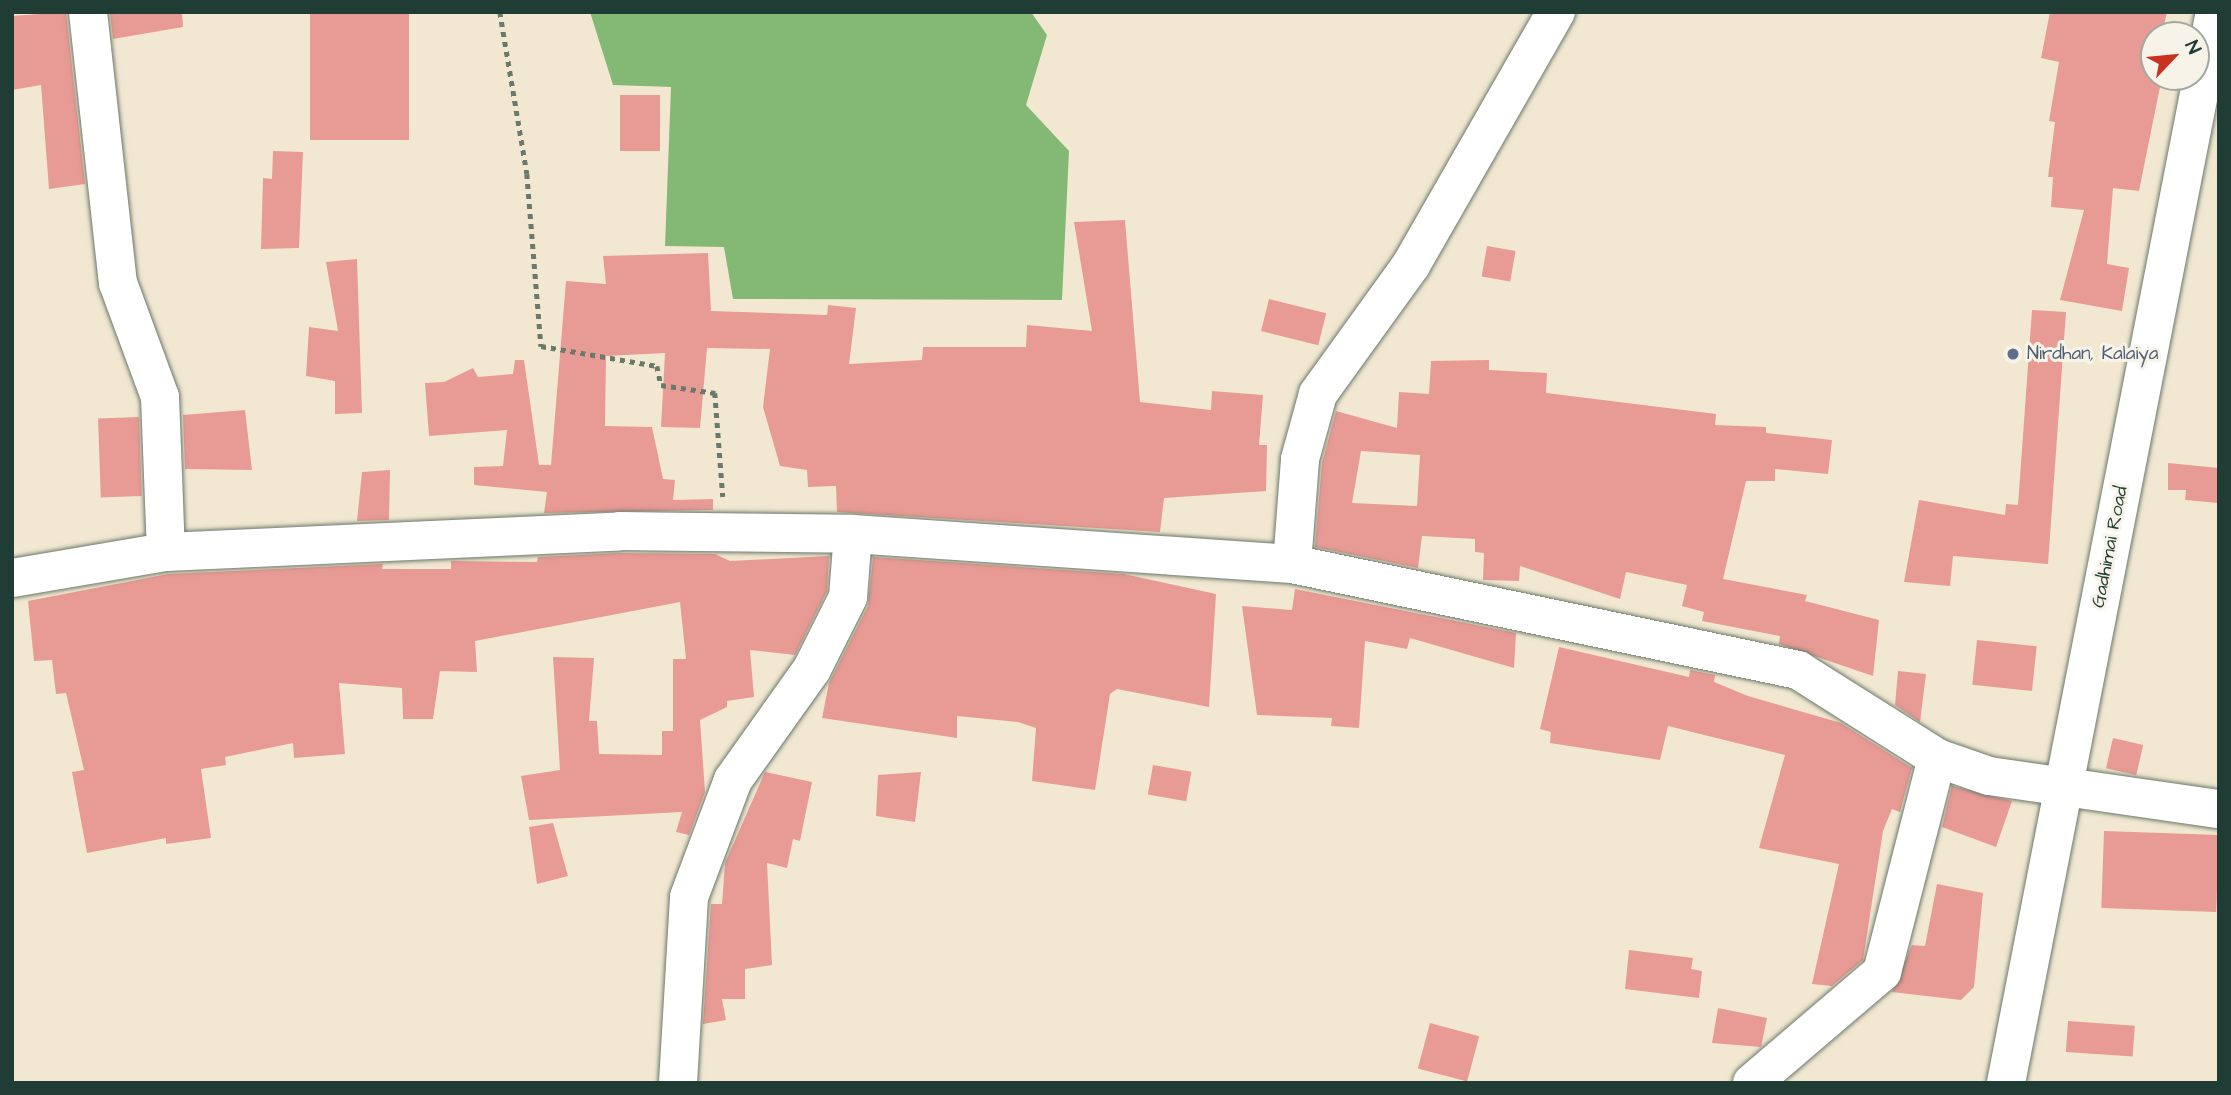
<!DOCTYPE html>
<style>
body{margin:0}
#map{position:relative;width:2231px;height:1095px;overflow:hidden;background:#f2e8d1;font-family:"Architects Daughter",sans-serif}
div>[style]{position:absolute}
.forest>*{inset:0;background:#83b975}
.building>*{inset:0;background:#e89b94;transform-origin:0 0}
.path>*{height:4.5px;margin-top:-2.25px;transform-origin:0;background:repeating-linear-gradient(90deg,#69796b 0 5px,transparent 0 10px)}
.roads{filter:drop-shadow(0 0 2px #69796b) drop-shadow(0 0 2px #69796b)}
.minor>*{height:38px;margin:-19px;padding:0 19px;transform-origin:19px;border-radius:19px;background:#fff}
.dots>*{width:19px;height:19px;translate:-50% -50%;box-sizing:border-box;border:4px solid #f7f3e8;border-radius:50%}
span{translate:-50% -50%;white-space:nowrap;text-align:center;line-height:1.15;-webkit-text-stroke:6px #f7f3e8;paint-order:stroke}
.service-label{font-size:19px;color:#4e5e75}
.left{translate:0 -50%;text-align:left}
.street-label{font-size:19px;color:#1f3d34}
.frame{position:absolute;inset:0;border:14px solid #1f3d34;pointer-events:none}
.north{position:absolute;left:2140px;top:21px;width:70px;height:70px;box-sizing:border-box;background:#f7f3e8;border:2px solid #a1aaa0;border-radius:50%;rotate:64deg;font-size:19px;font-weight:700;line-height:28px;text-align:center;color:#1f3d34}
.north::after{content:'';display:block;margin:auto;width:24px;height:32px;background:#c8321e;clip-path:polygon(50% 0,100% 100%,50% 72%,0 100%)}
</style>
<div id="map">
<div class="forest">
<i style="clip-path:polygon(590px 12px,1031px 12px,1047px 35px,1026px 105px,1069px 151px,1062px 300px,733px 299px,724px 247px,665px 246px,671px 87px,613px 85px)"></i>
</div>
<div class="building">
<i style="clip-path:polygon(66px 12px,85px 184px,49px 189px,41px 85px,12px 90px,12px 16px)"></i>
<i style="clip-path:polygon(110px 12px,182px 12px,183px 27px,113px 39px)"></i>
<i style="left:310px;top:12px;width:99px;height:128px"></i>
<i style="clip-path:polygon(2050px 12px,2167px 12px,2162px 35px,2154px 35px,2152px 77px,2162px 77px,2139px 191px,2113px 188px,2107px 264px,2129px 268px,2122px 311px,2060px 300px,2084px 210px,2051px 207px,2053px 177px,2048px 177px,2055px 122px,2049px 121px,2059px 62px,2041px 58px)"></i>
<i style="left:620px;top:95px;width:40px;height:56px"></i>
<i style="clip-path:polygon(273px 151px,303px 152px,299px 248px,261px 249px,263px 178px,272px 179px)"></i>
<i style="clip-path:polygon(1125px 220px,1140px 402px,1211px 410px,1212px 391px,1263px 395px,1259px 445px,1267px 445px,1266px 491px,1164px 498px,1160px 532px,837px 512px,836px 486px,808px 487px,807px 470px,780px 466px,763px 407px,770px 349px,707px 348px,700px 428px,661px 427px,665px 353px,606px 356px,605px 426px,652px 427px,663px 479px,675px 480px,673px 500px,713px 499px,713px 510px,544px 513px,547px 492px,474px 485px,474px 467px,503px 466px,507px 430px,429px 436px,425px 383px,444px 382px,473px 368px,478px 377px,513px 374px,515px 360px,524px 360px,539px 465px,551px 465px,566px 281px,606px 284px,603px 256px,708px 253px,711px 311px,827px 315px,828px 305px,856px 308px,849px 364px,922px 360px,923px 347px,1026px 347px,1027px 325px,1092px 331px,1074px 222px)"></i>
<i style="left:1487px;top:246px;width:29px;height:31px;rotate:10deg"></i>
<i style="clip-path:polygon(357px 259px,362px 413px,335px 414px,335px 381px,306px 376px,309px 327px,338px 331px,326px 262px)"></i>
<i style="left:1269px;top:299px;width:59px;height:33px;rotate:14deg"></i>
<i style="clip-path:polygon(2032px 310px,2066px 312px,2048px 564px,1953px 556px,1950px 586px,1904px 582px,1919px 500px,2005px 515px,2006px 504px,2018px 505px)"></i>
<i style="clip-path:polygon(evenodd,1489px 360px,1489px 370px,1547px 373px,1546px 393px,1716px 414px,1715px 425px,1766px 427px,1766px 433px,1832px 440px,1828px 474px,1775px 469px,1775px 481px,1746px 481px,1723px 579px,1807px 595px,1805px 601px,1879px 620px,1873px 676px,1779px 644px,1780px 636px,1702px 621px,1704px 612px,1682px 606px,1687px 585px,1626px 572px,1620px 599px,1520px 566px,1519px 581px,1483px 580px,1484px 553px,1475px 552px,1475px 539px,1422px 536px,1418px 568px,1315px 547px,1322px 463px,1336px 411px,1397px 428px,1399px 392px,1429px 394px,1431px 361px,1489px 360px,1361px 451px,1420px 455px,1417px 506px,1352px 503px,1361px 451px)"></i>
<i style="clip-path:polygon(245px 410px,252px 470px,185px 469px,183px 415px)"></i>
<i style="left:139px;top:417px;width:79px;height:41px;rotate:88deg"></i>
<i style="clip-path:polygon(2168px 463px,2219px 468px,2219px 503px,2185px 500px,2186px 490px,2168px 490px)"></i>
<i style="clip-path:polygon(390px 470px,389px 520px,357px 521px,362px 472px)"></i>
<i style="clip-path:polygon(620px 553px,715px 554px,730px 561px,829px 556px,827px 591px,795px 655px,750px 650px,754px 697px,727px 701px,727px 707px,700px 720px,705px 792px,689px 835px,676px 832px,682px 812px,529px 820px,521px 776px,560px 770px,553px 657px,594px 658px,589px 721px,597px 721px,599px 754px,662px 755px,662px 731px,673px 731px,673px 659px,686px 659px,680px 602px,475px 641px,477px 672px,440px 671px,433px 719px,403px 719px,402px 688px,339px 683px,345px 754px,294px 758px,293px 743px,225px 757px,226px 765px,201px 769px,211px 838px,166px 844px,166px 838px,87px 853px,72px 772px,84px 770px,66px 693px,56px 694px,52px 660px,34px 661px,28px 601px,168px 574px,383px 564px,382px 569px,451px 569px,451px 561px,537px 562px,538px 557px)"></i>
<i style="clip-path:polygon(873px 557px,1124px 574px,1216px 594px,1209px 707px,1117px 689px,1110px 694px,1095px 790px,1032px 781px,1036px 728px,1018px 722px,957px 716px,957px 738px,822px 718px,829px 683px,868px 606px)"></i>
<i style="clip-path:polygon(1295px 589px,1516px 633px,1514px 668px,1410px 638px,1407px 649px,1365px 641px,1359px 728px,1331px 726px,1332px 718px,1257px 715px,1242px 606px,1292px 610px)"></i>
<i style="left:1977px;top:640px;width:60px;height:45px;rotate:6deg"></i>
<i style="clip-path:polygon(1559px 647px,1689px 677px,1690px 670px,1715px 675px,1714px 682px,1748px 696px,1841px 723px,1912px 768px,1900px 812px,1892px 809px,1883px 831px,1863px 960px,1832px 986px,1812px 984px,1839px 864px,1759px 848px,1785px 755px,1668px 726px,1660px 760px,1550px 743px,1551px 732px,1540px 729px)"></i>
<i style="clip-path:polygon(1898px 671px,1926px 674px,1920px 722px,1895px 705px)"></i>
<i style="left:2113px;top:738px;width:31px;height:31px;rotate:13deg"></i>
<i style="left:1153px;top:765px;width:39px;height:30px;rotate:10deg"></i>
<i style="clip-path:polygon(765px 772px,812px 782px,800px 841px,793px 839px,787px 868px,767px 863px,772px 965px,745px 969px,745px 999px,722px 999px,726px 1020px,703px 1024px,711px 904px,722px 904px,725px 863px)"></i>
<i style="clip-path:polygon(921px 772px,915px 822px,876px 816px,878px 775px)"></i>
<i style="clip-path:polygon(1952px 786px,2012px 801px,1996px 847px,1942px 827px)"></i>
<i style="clip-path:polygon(553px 823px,568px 876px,537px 884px,529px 827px)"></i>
<i style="left:2104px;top:831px;width:115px;height:77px;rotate:2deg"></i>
<i style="clip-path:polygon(1937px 884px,1983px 893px,1974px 987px,1961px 1000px,1892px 992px,1912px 945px,1925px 946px)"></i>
<i style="clip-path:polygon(1629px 950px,1693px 958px,1691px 969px,1702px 971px,1699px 998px,1625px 989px)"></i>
<i style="clip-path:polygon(1718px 1008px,1767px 1018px,1761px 1047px,1712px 1043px)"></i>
<i style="left:2068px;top:1021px;width:67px;height:31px;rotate:4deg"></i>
<i style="left:1430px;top:1023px;width:51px;height:47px;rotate:15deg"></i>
</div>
<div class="path">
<i style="left:500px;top:12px;width:164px;rotate:80.5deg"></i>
<i style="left:527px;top:174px;width:173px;rotate:85.3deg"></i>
<i style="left:541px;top:346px;width:118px;rotate:9.8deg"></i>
<i style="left:657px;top:366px;width:19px;rotate:78deg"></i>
<i style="left:661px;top:385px;width:55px;rotate:8.4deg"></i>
<i style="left:715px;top:393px;width:104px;rotate:85.6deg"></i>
</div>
<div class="roads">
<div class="minor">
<i style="left:88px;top:12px;width:273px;rotate:83.7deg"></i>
<i style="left:118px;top:283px;width:121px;rotate:69.8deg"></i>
<i style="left:160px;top:397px;width:155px;rotate:87.8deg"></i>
<i style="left:1292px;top:564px;width:105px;rotate:-85.6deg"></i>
<i style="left:1300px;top:459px;width:67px;rotate:-74.5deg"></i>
<i style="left:1318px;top:394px;width:159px;rotate:-54.2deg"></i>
<i style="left:1411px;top:265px;width:292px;rotate:-60.2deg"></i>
<i style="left:12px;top:578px;width:156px;rotate:-9.6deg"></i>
<i style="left:166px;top:552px;width:454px;rotate:-2.6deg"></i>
<i style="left:620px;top:531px;width:233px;rotate:0.7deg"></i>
<i style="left:853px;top:534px;width:440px;rotate:3.9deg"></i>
<i style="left:1292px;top:564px;width:517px;rotate:11.83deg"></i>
<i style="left:1798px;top:670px;width:165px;rotate:32.3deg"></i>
<i style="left:1937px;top:758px;width:55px;rotate:19.1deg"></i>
<i style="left:1989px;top:776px;width:232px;rotate:8.2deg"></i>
<i style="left:678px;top:1083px;width:186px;rotate:-86.6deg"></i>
<i style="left:689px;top:897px;width:125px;rotate:-69.4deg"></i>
<i style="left:733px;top:780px;width:136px;rotate:-54.6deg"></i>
<i style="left:812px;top:669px;width:80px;rotate:-63.4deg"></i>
<i style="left:848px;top:597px;width:63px;rotate:-85.5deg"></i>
<i style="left:1752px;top:1083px;width:171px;rotate:-40.5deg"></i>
<i style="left:1882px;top:972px;width:221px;rotate:-75.6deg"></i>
<i style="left:2006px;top:1083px;width:1091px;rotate:-78.96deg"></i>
</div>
</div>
<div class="dots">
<i style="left:2013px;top:354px;background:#5c6f8a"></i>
</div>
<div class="service-label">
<span class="left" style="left:2027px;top:354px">Nirdhan, Kalaiya</span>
</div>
<div class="street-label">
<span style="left:2110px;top:547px;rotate:-79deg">Gadhimai Road</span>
</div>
<div class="frame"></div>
<div class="north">N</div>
</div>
